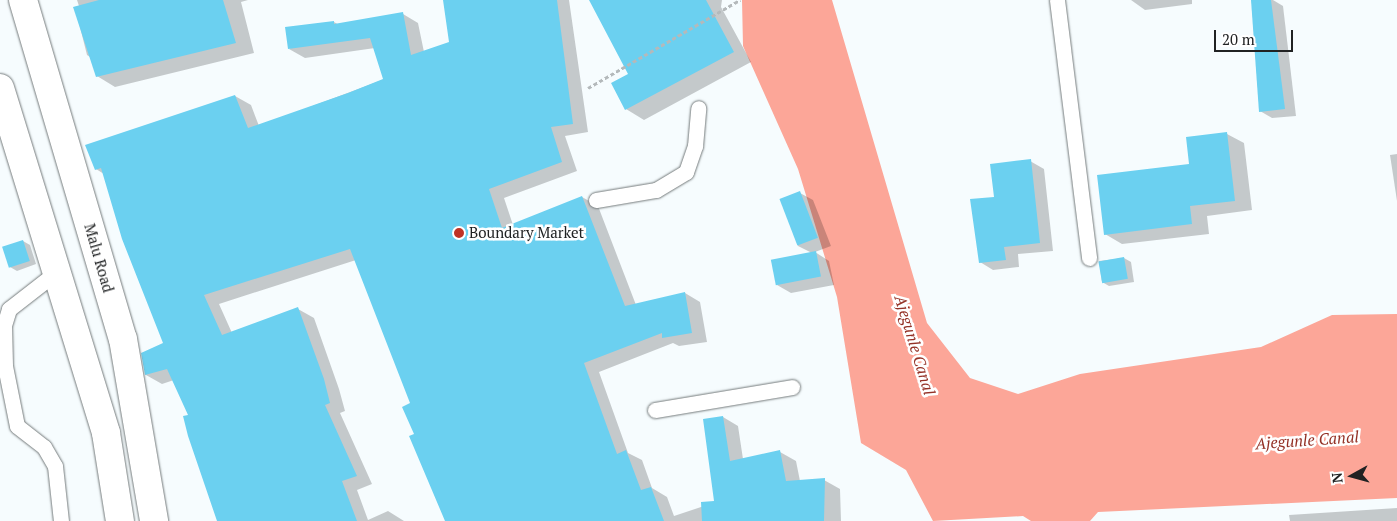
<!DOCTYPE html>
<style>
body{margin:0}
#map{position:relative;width:1397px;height:521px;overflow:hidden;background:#f6fcfe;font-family:"PT Serif",serif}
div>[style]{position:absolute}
.water>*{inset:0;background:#fca698}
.shadow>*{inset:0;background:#0003}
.building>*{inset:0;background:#6bd0f0;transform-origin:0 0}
.path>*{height:3px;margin-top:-1.5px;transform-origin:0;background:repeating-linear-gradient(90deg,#b4b9bb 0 4px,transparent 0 6.5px)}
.roads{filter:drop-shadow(0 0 1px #757b7c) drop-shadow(0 0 1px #757b7c)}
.lane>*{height:15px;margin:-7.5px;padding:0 7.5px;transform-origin:7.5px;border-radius:7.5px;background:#fff}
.secondary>*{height:28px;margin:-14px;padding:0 14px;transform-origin:14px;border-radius:14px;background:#fff}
.dots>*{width:14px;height:14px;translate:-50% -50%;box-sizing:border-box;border:2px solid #fff;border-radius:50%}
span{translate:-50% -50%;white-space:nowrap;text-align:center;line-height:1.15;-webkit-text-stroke:5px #fff;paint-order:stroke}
.poi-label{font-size:15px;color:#202223}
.left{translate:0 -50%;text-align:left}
.street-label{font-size:15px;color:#202223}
.water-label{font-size:16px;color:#943126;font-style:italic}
.north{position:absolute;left:1327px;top:451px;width:50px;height:50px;-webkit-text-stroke:4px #fff;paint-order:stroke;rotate:263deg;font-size:14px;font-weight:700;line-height:20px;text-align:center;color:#202223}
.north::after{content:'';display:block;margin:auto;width:18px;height:22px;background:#202223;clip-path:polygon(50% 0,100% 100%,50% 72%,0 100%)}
.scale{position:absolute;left:1214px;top:30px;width:79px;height:22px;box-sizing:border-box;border:2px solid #202223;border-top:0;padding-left:6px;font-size:15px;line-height:18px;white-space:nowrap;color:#202223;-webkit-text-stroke:4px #fff;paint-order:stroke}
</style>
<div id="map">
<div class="water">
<i style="clip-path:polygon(742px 0,832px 0,927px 323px,970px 378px,1018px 394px,1080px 374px,1261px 347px,1332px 315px,1397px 314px,1397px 498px,1098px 512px,1090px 521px,1031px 521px,1023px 516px,933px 521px,906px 470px,861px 443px,837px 297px,798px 169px,743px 46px)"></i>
</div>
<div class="shadow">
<i style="clip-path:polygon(77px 0,248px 0,241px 2px,254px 53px,115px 87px,97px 76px,93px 59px,87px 55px,75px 7px,79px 6px)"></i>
<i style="clip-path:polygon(445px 0,569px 0,588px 132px,565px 136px,577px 171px,504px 198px,513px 225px,582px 197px,598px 206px,636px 305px,685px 293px,700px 302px,707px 342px,679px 346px,673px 343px,599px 372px,628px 453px,642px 460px,652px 488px,667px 497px,674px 516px,716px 502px,723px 417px,738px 426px,743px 459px,780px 452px,796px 461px,800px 481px,824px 480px,840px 489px,841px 521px,446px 521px,415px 434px,412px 404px,356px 260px,219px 304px,232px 333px,298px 309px,314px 318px,339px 389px,345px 411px,340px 413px,372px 484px,357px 490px,368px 520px,388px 511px,404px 521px,220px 521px,189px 415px,174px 380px,162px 384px,146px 375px,143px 353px,164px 344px,104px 174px,96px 169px,235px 96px,251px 105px,259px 126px,385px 79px,375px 48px,305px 58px,289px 49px,334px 22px,339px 25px,403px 14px,418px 23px,424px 52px,451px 43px)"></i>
<i style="clip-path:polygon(590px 0,722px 0,721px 7px,751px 62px,644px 120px,626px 109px,629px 74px)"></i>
<i style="clip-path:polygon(1131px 0,1192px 0,1192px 4px,1145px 10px)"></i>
<i style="clip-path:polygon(1252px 0,1273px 0,1283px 6px,1296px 116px,1272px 118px,1260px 111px)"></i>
<i style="clip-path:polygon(1227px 134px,1244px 143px,1252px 210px,1207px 216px,1209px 234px,1122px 244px,1105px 234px)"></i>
<i style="clip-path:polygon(1397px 154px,1397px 201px,1390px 155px)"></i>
<i style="clip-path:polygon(1030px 161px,1044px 169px,1053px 251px,1018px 254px,1019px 267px,993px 270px,980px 262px,995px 198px)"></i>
<i style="clip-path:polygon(800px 193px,813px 200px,831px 246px,815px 252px,829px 261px,834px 285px,791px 293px,777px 285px,812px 253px,798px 246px)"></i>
<i style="clip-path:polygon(23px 241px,30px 245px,36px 264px,17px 271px,10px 267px)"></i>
<i style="clip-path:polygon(1124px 258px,1131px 262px,1134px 282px,1109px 286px,1102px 282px,1099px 261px)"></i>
<i style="clip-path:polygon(1397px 508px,1397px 521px,1290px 521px,1289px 515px)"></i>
</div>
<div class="building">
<i style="clip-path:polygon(99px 0,223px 0,236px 43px,96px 77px,73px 7px)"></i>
<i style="clip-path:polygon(443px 0,557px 0,573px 124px,551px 127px,562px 162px,489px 189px,502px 228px,582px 196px,625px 306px,685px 292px,692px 333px,662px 338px,662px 333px,584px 363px,617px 454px,626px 450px,641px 490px,651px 487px,664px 521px,445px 521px,409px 436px,414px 434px,402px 407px,410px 403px,350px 249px,204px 295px,222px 335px,298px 307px,324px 379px,330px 403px,325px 405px,357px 476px,342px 481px,357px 521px,217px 521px,188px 436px,183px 416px,188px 415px,167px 369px,145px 375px,141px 353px,163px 343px,122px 239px,101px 168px,95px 170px,85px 145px,235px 95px,248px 128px,348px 93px,383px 79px,370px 38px,288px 49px,285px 27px,334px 21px,334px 24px,403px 12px,411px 55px,449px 42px)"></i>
<i style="clip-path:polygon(589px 0,706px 0,734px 52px,625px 110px,611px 83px,628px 74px)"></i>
<i style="clip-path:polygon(1251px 0,1271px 0,1285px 109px,1259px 112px)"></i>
<i style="clip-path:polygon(1227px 132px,1235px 201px,1190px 206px,1192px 224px,1104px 235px,1097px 175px,1189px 164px,1186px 137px)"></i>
<i style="clip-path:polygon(1031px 159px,1040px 243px,1004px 247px,1006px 260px,979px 263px,970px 199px,994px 197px,990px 164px)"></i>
<i style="left:800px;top:191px;width:50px;height:22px;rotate:69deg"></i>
<i style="left:23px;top:240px;width:22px;height:22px;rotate:72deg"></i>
<i style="left:816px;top:251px;width:26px;height:46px;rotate:79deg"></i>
<i style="left:1124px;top:257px;width:22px;height:26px;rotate:80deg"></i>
<i style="clip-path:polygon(723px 416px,730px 461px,780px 450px,786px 481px,825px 478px,824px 521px,702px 521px,701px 502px,714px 501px,703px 419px)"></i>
</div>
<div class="path">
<i style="left:588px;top:88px;width:176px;rotate:-30.1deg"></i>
</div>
<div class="roads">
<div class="lane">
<i style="left:1057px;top:0;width:260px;rotate:82.9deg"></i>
<i style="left:596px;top:200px;width:61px;rotate:-9.5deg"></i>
<i style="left:656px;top:190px;width:35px;rotate:-31deg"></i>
<i style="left:686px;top:172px;width:28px;rotate:-71deg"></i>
<i style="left:695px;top:146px;width:38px;rotate:-85deg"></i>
<i style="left:54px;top:274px;width:57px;rotate:142.1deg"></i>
<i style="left:9px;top:309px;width:17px;rotate:107deg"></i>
<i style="left:4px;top:325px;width:41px;rotate:88.6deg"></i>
<i style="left:5px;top:366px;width:61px;rotate:78.7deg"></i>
<i style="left:17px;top:426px;width:34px;rotate:38deg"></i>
<i style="left:44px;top:447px;width:22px;rotate:60deg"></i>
<i style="left:55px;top:466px;width:55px;rotate:83.8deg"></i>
<i style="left:655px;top:410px;width:139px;rotate:-9.5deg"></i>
</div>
<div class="secondary">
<i style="left:23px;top:0;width:353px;rotate:73.6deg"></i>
<i style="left:123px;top:339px;width:185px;rotate:80.3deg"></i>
<i style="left:0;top:88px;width:361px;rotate:72.9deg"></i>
<i style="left:106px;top:433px;width:89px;rotate:81deg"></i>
</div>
</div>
<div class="dots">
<i style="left:459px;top:233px;background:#bf3225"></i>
</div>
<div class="poi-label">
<span class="left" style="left:469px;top:233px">Boundary Market</span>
</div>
<div class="street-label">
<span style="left:99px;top:258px;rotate:74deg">Malu Road</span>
</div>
<div class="water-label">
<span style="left:915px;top:345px;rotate:73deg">Ajegunle Canal</span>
<span style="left:1307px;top:440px;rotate:-4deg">Ajegunle Canal</span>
</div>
<div class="north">N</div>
<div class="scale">20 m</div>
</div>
